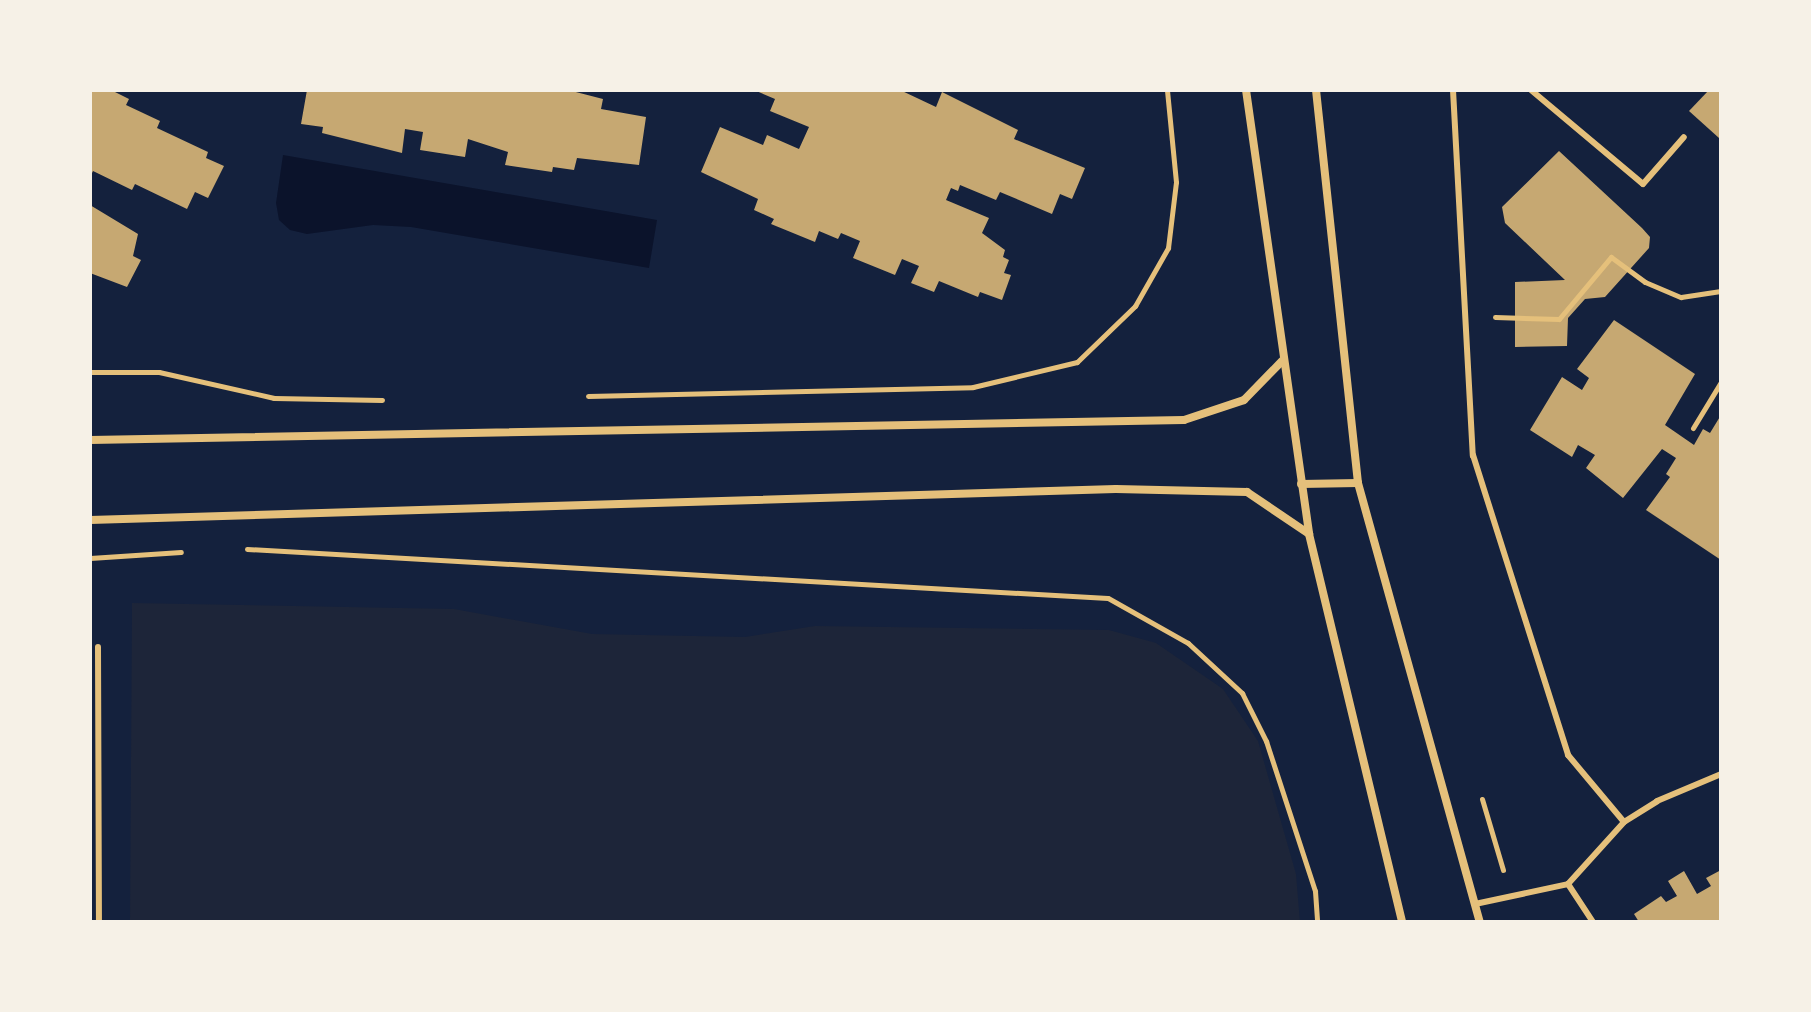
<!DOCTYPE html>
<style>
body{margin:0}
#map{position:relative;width:1811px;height:1012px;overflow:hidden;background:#14213d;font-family:"Archivo Narrow",sans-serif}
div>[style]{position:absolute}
.green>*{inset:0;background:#1d2539}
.water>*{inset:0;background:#0b132b}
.building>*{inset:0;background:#c6a872}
.path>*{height:5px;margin:-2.5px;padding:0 2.5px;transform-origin:2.5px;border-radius:2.5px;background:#e5c07b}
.service>*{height:6px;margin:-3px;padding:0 3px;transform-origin:3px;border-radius:3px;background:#e5c07b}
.minor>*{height:8px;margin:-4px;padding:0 4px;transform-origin:4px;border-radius:4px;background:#e5c07b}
span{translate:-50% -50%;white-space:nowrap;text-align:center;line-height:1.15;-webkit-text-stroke:6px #f6f1e7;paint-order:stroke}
.frame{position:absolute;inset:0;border:92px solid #f6f1e7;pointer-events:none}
</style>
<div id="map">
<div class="green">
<i style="clip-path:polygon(132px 603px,454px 609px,592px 634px,745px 637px,815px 626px,1109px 630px,1156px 643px,1223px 689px,1258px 741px,1296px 874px,1300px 922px,130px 922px)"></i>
</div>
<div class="water">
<i style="clip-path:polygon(283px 155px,657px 220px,649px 268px,411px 227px,373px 225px,307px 234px,290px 230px,279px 220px,276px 203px)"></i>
</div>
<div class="building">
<i style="clip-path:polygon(90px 90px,111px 90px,129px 99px,126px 105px,160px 121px,157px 128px,208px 152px,206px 158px,224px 166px,208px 198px,195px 192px,187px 209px,135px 184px,132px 190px,93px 171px,90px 177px)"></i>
<i style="clip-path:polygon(307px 90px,568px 90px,603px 99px,601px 109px,646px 117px,639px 165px,577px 158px,574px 170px,553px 167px,552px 172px,505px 165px,508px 152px,468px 139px,465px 157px,420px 150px,423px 132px,405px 129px,402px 153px,322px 133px,323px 127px,301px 124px)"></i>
<i style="clip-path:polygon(754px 90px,900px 90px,936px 107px,942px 92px,1018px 130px,1014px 139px,1085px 168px,1072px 199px,1060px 194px,1052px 214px,1000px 192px,996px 200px,960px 185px,958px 191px,951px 188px,946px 200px,989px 218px,982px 233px,1005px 250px,1003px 257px,1009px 260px,1004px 273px,1011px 275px,1002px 300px,980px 292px,978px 297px,939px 281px,934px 292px,911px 283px,919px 266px,902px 259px,895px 275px,853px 258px,860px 241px,841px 233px,838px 239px,819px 231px,815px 242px,771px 224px,774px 219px,754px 210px,758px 199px,701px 172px,720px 127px,763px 145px,767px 135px,799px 149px,809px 127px,770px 111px,775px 99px)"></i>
<i style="clip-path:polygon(1709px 90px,1721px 90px,1719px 138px,1689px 111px)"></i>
<i style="clip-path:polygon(1559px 151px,1642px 228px,1650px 237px,1649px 248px,1605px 297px,1585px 299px,1568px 318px,1567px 346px,1515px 347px,1515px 282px,1565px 280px,1505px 223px,1502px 207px)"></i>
<i style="clip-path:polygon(90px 205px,138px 234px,133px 256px,141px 260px,127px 287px,90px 273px)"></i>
<i style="clip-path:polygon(1614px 320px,1695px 374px,1665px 425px,1694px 445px,1703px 429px,1710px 433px,1721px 415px,1721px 560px,1646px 510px,1670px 477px,1666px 474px,1676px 458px,1662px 449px,1623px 498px,1586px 468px,1595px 455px,1578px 445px,1572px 457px,1530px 430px,1562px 377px,1582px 390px,1589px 378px,1577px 369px)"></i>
<i style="clip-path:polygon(1721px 870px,1721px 922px,1639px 922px,1634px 914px,1661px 896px,1666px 902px,1677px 896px,1668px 881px,1684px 871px,1697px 894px,1711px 886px,1706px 878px)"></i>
</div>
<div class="path">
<i style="left:1495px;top:317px;width:64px;rotate:1.8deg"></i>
<i style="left:1559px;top:319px;width:81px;rotate:-50deg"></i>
<i style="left:1611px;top:257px;width:42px;rotate:36.3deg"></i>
<i style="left:1645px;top:282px;width:39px;rotate:23deg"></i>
<i style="left:1681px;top:297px;width:40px;rotate:-8.5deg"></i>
<i style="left:90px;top:372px;width:69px"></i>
<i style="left:159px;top:372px;width:118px;rotate:12.7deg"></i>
<i style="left:274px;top:398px;width:108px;rotate:1.1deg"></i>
<i style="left:588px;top:396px;width:385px;rotate:-1.3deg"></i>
<i style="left:973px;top:387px;width:107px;rotate:-13.5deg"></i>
<i style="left:1077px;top:362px;width:81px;rotate:-44deg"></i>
<i style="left:1135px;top:306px;width:67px;rotate:-60.4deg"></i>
<i style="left:1168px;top:248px;width:66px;rotate:-83.1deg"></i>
<i style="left:1176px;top:182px;width:92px;rotate:-95.6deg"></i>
<i style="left:1693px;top:428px;width:54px;rotate:-58.7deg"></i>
<i style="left:247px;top:549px;width:862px;rotate:3.26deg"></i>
<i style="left:1108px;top:598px;width:92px;rotate:29.4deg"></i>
<i style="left:1188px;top:643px;width:74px;rotate:42.8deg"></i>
<i style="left:1242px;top:693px;width:54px;rotate:63.4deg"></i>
<i style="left:1266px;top:741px;width:158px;rotate:71.9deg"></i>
<i style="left:1315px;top:891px;width:31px;rotate:86deg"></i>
<i style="left:90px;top:558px;width:91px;rotate:-3.8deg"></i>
<i style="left:1482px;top:799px;width:74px;rotate:73.5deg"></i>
</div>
<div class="service">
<i style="left:1453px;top:90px;width:366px;rotate:86.9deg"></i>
<i style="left:1473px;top:455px;width:315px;rotate:72.4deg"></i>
<i style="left:1568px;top:755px;width:87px;rotate:50.1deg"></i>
<i style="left:1531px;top:90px;width:146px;rotate:40deg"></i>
<i style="left:1643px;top:184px;width:62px;rotate:-48.9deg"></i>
<i style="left:98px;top:647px;width:275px;rotate:89.8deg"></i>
<i style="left:1568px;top:884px;width:45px;rotate:56.7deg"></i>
<i style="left:1475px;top:904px;width:95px;rotate:-12.1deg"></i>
<i style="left:1568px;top:884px;width:84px;rotate:-47.9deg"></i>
<i style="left:1624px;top:822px;width:39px;rotate:-32deg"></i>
<i style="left:1657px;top:801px;width:69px;rotate:-22.9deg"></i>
</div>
<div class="minor">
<i style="left:1246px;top:90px;width:448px;rotate:81.9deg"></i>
<i style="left:1309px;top:534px;width:399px;rotate:76.5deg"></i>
<i style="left:1316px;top:90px;width:395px;rotate:83.9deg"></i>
<i style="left:1358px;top:483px;width:456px;rotate:74.5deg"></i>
<i style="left:90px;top:440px;width:1094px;rotate:-1.05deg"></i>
<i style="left:1184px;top:420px;width:63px;rotate:-18.4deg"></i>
<i style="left:1244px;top:400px;width:54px;rotate:-45.7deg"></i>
<i style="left:1301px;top:484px;width:57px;rotate:-1deg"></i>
<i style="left:90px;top:520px;width:1026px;rotate:-1.73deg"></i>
<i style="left:1116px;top:489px;width:131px;rotate:1.3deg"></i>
<i style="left:1247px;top:492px;width:75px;rotate:34.1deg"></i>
</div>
<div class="frame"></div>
</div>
